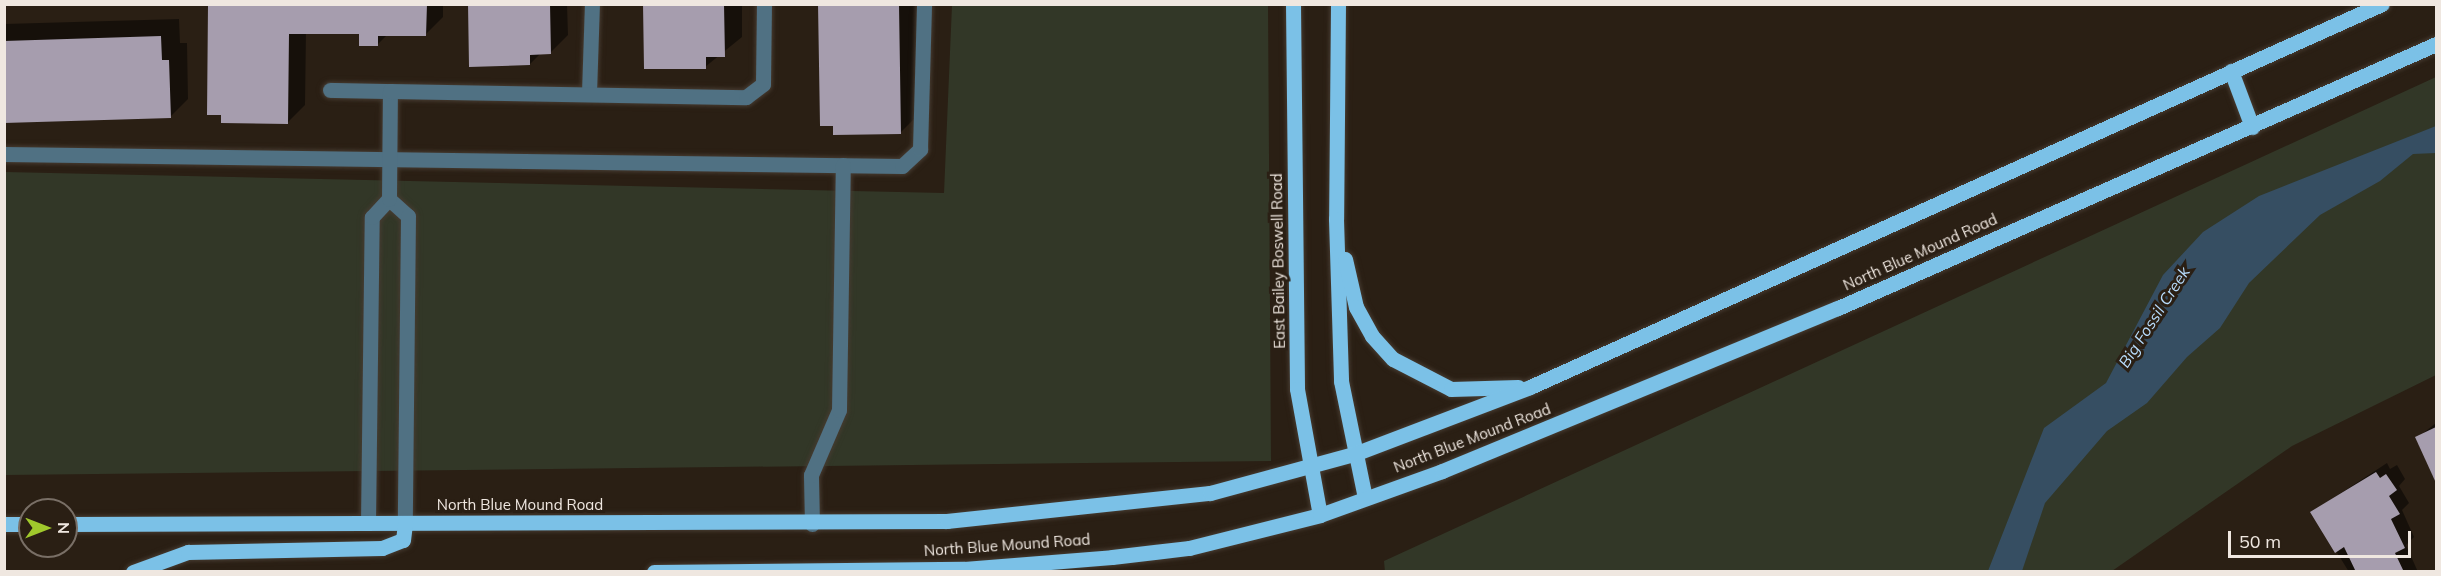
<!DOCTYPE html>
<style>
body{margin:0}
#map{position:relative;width:2441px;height:576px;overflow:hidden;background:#2a1f14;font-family:Mulish,sans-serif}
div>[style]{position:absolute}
.green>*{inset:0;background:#323727}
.water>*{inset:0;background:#364e62}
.shadow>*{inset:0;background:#0007}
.building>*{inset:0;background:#a69dae}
.roads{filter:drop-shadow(0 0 2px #463b31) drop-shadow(0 0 2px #463b31)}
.minor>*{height:15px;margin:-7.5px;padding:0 7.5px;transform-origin:7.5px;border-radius:7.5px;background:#507183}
.major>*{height:15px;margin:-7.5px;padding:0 7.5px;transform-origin:7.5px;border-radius:7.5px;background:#7bc1e7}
span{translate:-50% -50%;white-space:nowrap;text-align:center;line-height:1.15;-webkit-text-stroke:6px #2a1f14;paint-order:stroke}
.street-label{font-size:15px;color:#efe7e0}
.water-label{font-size:16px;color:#b8ddfe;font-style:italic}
.frame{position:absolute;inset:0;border:6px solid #efe7e0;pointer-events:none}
.north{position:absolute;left:18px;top:498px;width:60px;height:60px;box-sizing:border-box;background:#2a1f14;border:2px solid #796f66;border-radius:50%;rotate:90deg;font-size:16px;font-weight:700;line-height:24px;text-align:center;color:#efe7e0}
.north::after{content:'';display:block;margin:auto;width:21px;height:27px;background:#a0c92c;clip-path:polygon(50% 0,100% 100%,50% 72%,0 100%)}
.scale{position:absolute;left:2228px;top:531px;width:183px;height:27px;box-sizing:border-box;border:3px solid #efe7e0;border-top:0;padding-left:8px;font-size:18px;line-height:21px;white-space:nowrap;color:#efe7e0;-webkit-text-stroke:4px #2a1f14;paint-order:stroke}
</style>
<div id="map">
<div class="green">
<i style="clip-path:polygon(952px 5px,1268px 5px,1271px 461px,5px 475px,5px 172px,944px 193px)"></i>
<i style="clip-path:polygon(2436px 77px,2436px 375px,2292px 446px,2112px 571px,1385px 572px,1384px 561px)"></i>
</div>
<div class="water">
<i style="clip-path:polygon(2436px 126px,2436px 153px,2413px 154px,2380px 181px,2320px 215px,2249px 283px,2220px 328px,2187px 357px,2147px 403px,2107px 431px,2045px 503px,2022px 571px,1988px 571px,2044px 428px,2106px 383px,2163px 275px,2203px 232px,2259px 196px)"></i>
</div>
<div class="shadow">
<i style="clip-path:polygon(209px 4px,443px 4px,443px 17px,426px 34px,388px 34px,378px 44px,361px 33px,306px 32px,305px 105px,288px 122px)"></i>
<i style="clip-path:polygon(470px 4px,567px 4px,568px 35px,550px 53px,541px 53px,530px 64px)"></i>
<i style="clip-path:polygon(645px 4px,742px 4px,742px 37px,705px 67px)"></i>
<i style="clip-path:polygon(820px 4px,917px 4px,918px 115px,900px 133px)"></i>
<i style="clip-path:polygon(179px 19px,180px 43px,187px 43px,188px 99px,170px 117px,4px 121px,4px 24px)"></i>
<i style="clip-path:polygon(2436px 423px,2436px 480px,2417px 438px)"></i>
<i style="clip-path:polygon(2387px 463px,2390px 469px,2397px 465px,2405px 479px,2399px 486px,2409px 503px,2402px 510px,2414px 537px,2406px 545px,2418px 572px,2349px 572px,2312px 512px)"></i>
</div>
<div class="building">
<i style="clip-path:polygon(208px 4px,427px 4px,426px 36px,378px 36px,378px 46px,359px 46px,359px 34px,289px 34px,288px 124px,221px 123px,221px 115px,207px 115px)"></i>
<i style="clip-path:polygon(468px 4px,550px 4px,551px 54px,530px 55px,530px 65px,469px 67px)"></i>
<i style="clip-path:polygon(643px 4px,724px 4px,725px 57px,706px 57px,706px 69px,644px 69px)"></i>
<i style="clip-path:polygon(818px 4px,899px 4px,901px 134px,833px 135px,833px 126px,820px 126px)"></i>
<i style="clip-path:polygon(161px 36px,162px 60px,169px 60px,171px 118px,4px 123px,4px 41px)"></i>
<i style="clip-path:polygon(2436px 427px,2436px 483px,2415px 437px)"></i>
<i style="clip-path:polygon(2376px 472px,2380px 478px,2386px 474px,2397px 490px,2389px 496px,2400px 514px,2391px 519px,2405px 548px,2395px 553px,2404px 572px,2356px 572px,2344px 547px,2335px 553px,2310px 512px)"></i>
</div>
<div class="roads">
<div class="minor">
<i style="left:330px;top:90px;width:60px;rotate:1deg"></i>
<i style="left:589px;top:93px;width:89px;rotate:-88.1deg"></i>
<i style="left:4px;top:154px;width:898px;rotate:0.77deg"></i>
<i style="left:902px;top:166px;width:25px;rotate:-43deg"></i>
<i style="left:920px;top:149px;width:145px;rotate:-88.4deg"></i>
<i style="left:389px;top:199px;width:25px;rotate:42deg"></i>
<i style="left:408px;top:216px;width:307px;rotate:90.6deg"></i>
<i style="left:368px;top:523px;width:306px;rotate:-89.3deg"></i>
<i style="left:372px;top:217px;width:25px;rotate:-47deg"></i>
<i style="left:389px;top:199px;width:108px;rotate:-89.5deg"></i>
<i style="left:390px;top:91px;width:356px;rotate:1deg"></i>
<i style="left:746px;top:97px;width:21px;rotate:-37deg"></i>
<i style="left:763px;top:84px;width:80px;rotate:-89.3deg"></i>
<i style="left:812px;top:524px;width:49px;rotate:-91.2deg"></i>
<i style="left:811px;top:475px;width:71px;rotate:-66.7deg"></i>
<i style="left:839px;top:410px;width:245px;rotate:-89.1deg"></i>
</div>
<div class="major">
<i style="left:1293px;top:4px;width:385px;rotate:89.4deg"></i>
<i style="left:1297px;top:389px;width:128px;rotate:79.7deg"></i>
<i style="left:1338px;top:4px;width:215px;rotate:90.5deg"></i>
<i style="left:1336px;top:219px;width:162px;rotate:88.2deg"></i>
<i style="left:1341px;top:381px;width:119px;rotate:78.4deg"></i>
<i style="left:2231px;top:71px;width:60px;rotate:69.4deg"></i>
<i style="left:1345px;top:259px;width:49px;rotate:77.1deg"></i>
<i style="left:1356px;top:307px;width:33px;rotate:61deg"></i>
<i style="left:1372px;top:336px;width:31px;rotate:48deg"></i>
<i style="left:1393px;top:359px;width:65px;rotate:27.3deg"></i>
<i style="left:1451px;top:389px;width:67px;rotate:-1.7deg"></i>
<i style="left:4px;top:524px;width:26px"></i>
<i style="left:66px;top:524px;width:881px;rotate:-0.2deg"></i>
<i style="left:947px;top:521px;width:264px;rotate:-6.1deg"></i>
<i style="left:1210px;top:493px;width:149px;rotate:-15.2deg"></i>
<i style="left:1354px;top:454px;width:188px;rotate:-20.8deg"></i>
<i style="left:1530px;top:387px;width:934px;rotate:-24.21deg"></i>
<i style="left:133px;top:572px;width:59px;rotate:-20deg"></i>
<i style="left:188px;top:552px;width:194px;rotate:-1.2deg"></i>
<i style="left:382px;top:548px;width:22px;rotate:-21deg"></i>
<i style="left:403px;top:540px;width:17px;rotate:-83deg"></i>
<i style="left:654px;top:572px;width:310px;rotate:-0.6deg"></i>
<i style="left:964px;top:569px;width:148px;rotate:-4.6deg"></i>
<i style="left:1112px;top:557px;width:78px;rotate:-6.7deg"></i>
<i style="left:1189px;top:548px;width:135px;rotate:-14.1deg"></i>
<i style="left:1320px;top:515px;width:130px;rotate:-19.8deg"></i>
<i style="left:1442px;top:471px;width:428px;rotate:-22.4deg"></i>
<i style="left:1838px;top:308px;width:654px;rotate:-23.82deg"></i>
</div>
</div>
<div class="street-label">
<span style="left:1920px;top:252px;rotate:-24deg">North Blue Mound Road</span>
<span style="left:1278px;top:261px;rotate:-91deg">East Bailey Boswell Road</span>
<span style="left:1472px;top:438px;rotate:-21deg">North Blue Mound Road</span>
<span style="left:520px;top:505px">North Blue Mound Road</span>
<span style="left:1007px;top:545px;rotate:-4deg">North Blue Mound Road</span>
</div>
<div class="water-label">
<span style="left:2154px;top:317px;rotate:-57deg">Big Fossil Creek</span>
</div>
<div class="frame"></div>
<div class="north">N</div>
<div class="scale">50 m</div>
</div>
